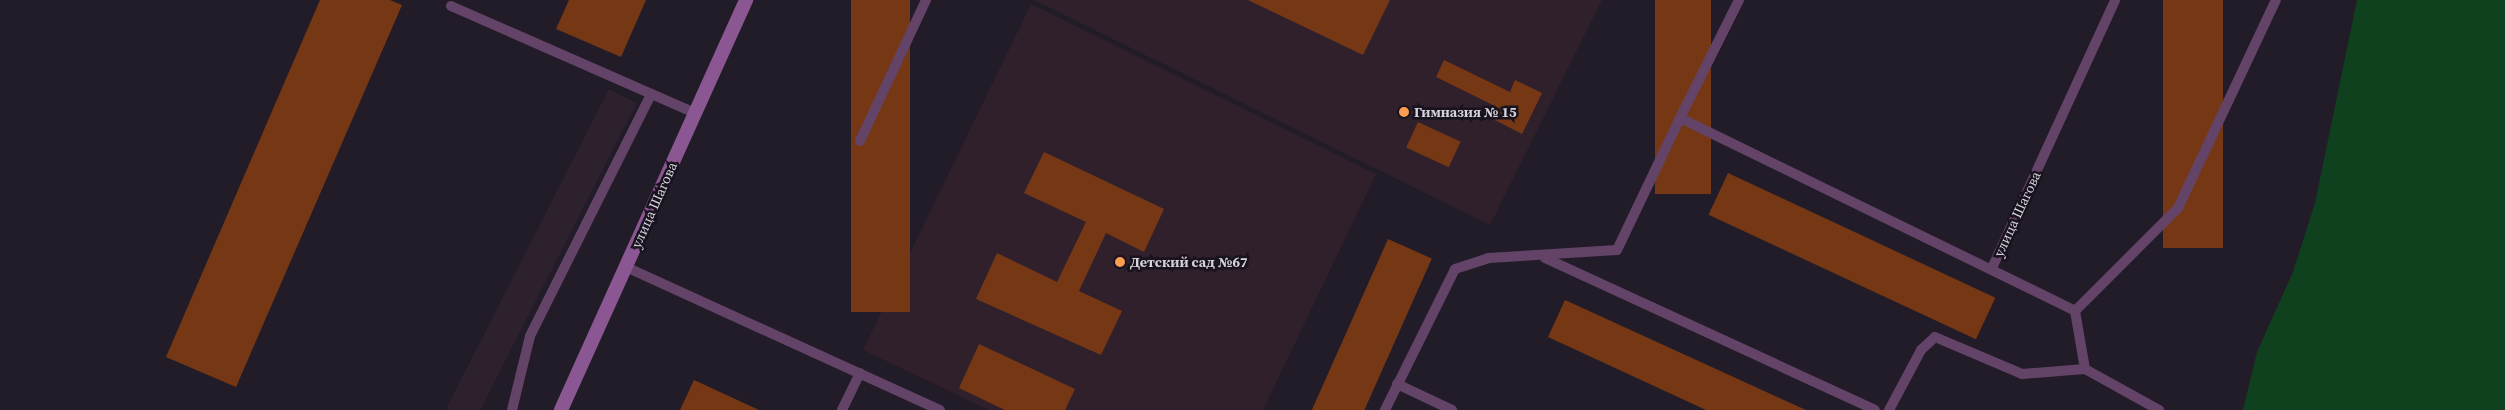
<!DOCTYPE html>
<meta charset="utf-8">
<style>
body{margin:0}
#map{position:relative;width:2505px;height:410px;overflow:hidden;background:#211c28;font-family:"Source Serif 4",serif}
div>[style]{position:absolute}
.industrial>*{inset:0;background:#2e212e;transform-origin:0 0}
.education>*{inset:0;background:#30202b}
.green>*{inset:0;background:#10411f}
.building>*{inset:0;background:#763814;transform-origin:0 0}
.service>*{height:10px;margin:-5px;padding:0 5px;transform-origin:5px;border-radius:5px;background:#644368}
.secondary>*{height:14px;margin:-7px;padding:0 7px;transform-origin:7px;border-radius:7px;background:#8b5792}
.dots>*{width:14px;height:14px;translate:-50% -50%;box-sizing:border-box;border:2px solid #18131e;border-radius:50%}
span{translate:-50% -50%;white-space:nowrap;text-align:center;line-height:1.15;-webkit-text-stroke:5px #18131e;paint-order:stroke}
.poi-label{font-size:14px;color:#d6d3db;font-weight:700}
.left{translate:0 -50%;text-align:left}
.street-label{font-size:14px;color:#d6d3db}
</style>
<div id="map">
<div class="industrial">
<i style="left:609px;top:89px;width:31px;height:359px;rotate:27deg"></i>
</div>
<div class="education">
<i style="clip-path:polygon(1034px 0,1602px 0,1490px 225px)"></i>
<i style="clip-path:polygon(1031px 4px,1376px 174px,1263px 410px,989px 410px,863px 350px)"></i>
</div>
<div class="green">
<i style="clip-path:polygon(2357px 0,2505px 0,2505px 410px,2243px 410px,2257px 352px,2293px 272px,2315px 203px)"></i>
</div>
<div class="building">
<i style="clip-path:polygon(320px 0,390px 0,402px 5px,236px 387px,166px 357px)"></i>
<i style="clip-path:polygon(569px 0,646px 0,621px 57px,556px 29px)"></i>
<i style="left:851px;top:0;width:59px;height:312px"></i>
<i style="clip-path:polygon(1248px 0,1390px 0,1363px 55px)"></i>
<i style="left:1655px;top:0;width:56px;height:194px"></i>
<i style="left:2163px;top:0;width:60px;height:248px"></i>
<i style="clip-path:polygon(1444px 60px,1510px 92px,1515px 80px,1542px 93px,1522px 134px,1495px 120px,1501px 109px,1436px 77px)"></i>
<i style="left:1418px;top:122px;width:47px;height:28px;rotate:25deg"></i>
<i style="clip-path:polygon(1044px 152px,1164px 209px,1144px 252px,1106px 233px,1079px 291px,1122px 311px,1101px 355px,976px 299px,997px 253px,1057px 282px,1086px 222px,1024px 193px)"></i>
<i style="left:1728px;top:173px;width:295px;height:46px;rotate:25deg"></i>
<i style="left:1388px;top:239px;width:48px;height:189px;rotate:24deg"></i>
<i style="clip-path:polygon(1565px 300px,1806px 410px,1706px 410px,1548px 337px)"></i>
<i style="clip-path:polygon(979px 344px,1075px 389px,1065px 410px,1005px 410px,959px 388px)"></i>
<i style="clip-path:polygon(694px 380px,759px 410px,680px 410px)"></i>
</div>
<div class="service">
<i style="left:1739px;top:0;width:132px;rotate:116.6deg"></i>
<i style="left:1680px;top:118px;width:440px;rotate:26deg"></i>
<i style="left:2075px;top:311px;width:59px;rotate:80.2deg"></i>
<i style="left:2085px;top:369px;width:85px;rotate:29deg"></i>
<i style="left:451px;top:6px;width:266px;rotate:23.7deg"></i>
<i style="left:860px;top:141px;width:156px;rotate:-64.9deg"></i>
<i style="left:1545px;top:258px;width:363px;rotate:24.7deg"></i>
<i style="left:626px;top:267px;width:345px;rotate:24.5deg"></i>
<i style="left:1992px;top:268px;width:295px;rotate:-65.3deg"></i>
<i style="left:2075px;top:311px;width:146px;rotate:-45deg"></i>
<i style="left:2178px;top:208px;width:230px;rotate:-64.8deg"></i>
<i style="left:1397px;top:384px;width:61px;rotate:25.3deg"></i>
<i style="left:512px;top:410px;width:76px;rotate:-76.3deg"></i>
<i style="left:530px;top:336px;width:271px;rotate:-63.4deg"></i>
<i style="left:842px;top:410px;width:41px;rotate:-64.1deg"></i>
<i style="left:1385px;top:410px;width:157px;rotate:-63.6deg"></i>
<i style="left:1455px;top:269px;width:36px;rotate:-18deg"></i>
<i style="left:1489px;top:258px;width:128px;rotate:-3.6deg"></i>
<i style="left:1617px;top:250px;width:146px;rotate:-64.5deg"></i>
<i style="left:1889px;top:410px;width:68px;rotate:-61.9deg"></i>
<i style="left:1921px;top:350px;width:19px;rotate:-43deg"></i>
<i style="left:1935px;top:337px;width:95px;rotate:23deg"></i>
<i style="left:2022px;top:374px;width:63px;rotate:-4.5deg"></i>
</div>
<div class="secondary">
<i style="left:561px;top:410px;width:450px;rotate:-65.7deg"></i>
</div>
<div class="dots">
<i style="left:1404px;top:112px;background:#fc9e52"></i>
<i style="left:1120px;top:262px;background:#fc9e52"></i>
</div>
<div class="poi-label">
<span class="left" style="left:1414px;top:112px">Гимназия № 15</span>
<span class="left" style="left:1130px;top:262px">Детский сад №67</span>
</div>
<div class="street-label">
<span style="left:654px;top:205px;rotate:-66deg">улица Шагова</span>
<span style="left:2017px;top:214px;rotate:-65deg">улица Шагова</span>
</div>
</div>
